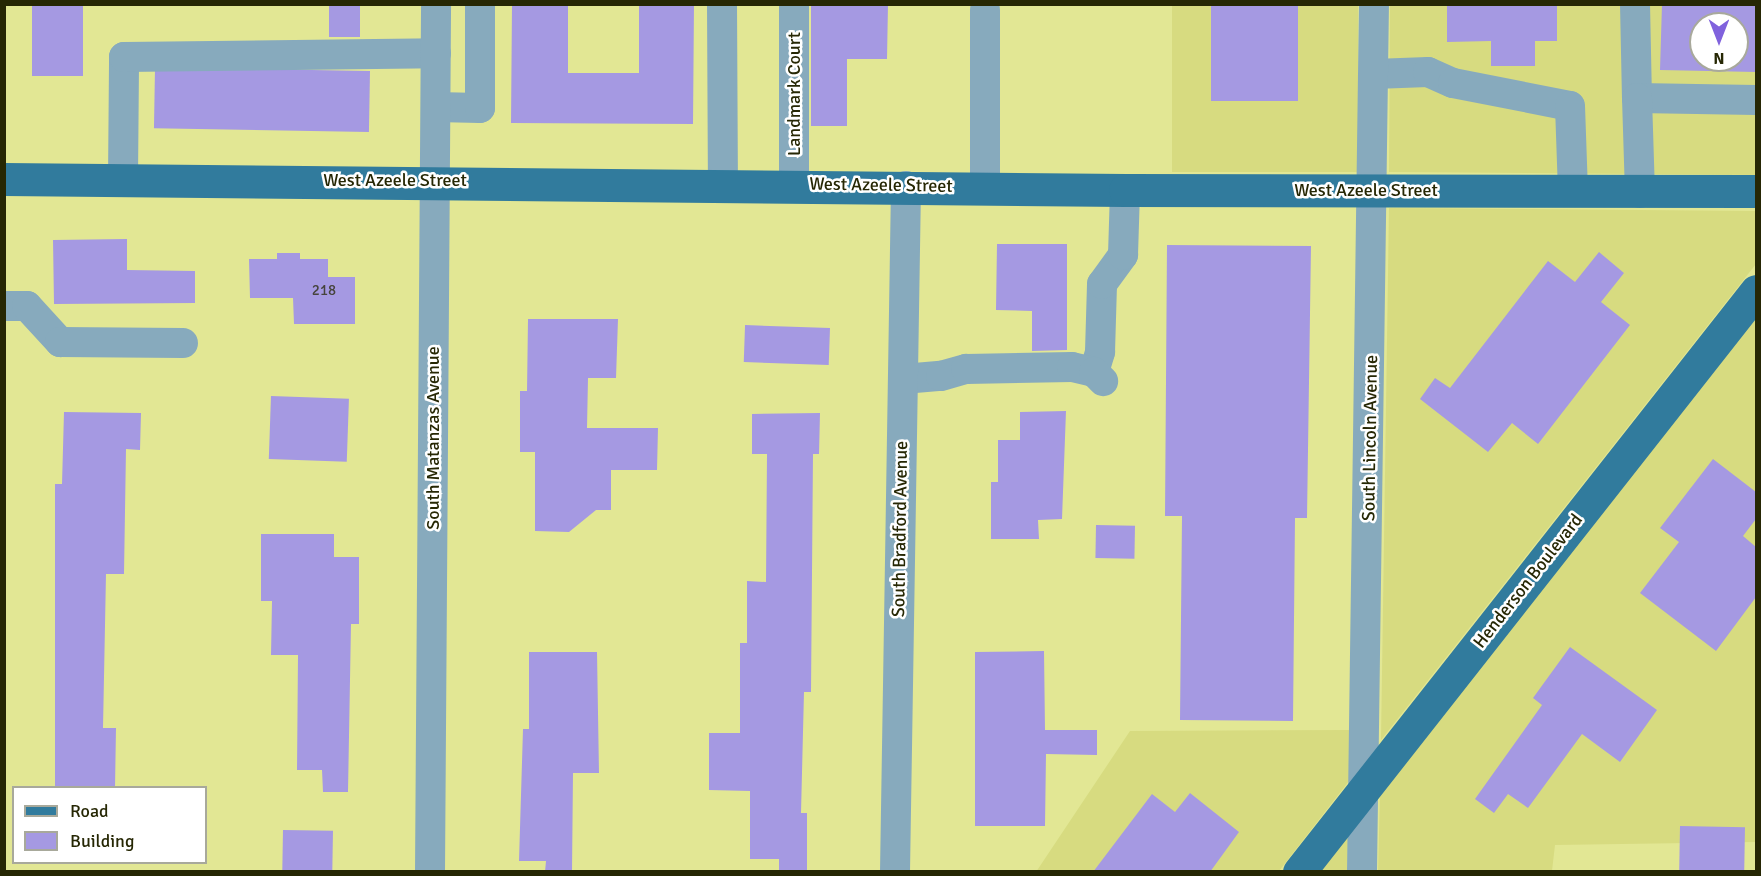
<!DOCTYPE html>
<style>
body{margin:0}
#map{position:relative;width:1761px;height:876px;overflow:hidden;background:#e2e794;font-family:Signika,sans-serif}
div>[style]{position:absolute}
.built>*{inset:0;background:#d7db80;transform-origin:0 0}
.building>*{inset:0;background:#a599e2;transform-origin:0 0}
.minor>*{height:30px;margin:-15px;padding:0 15px;transform-origin:15px;border-radius:15px;background:#87aabd}
.major>*{height:33px;margin:-16.5px;padding:0 16.5px;transform-origin:16.5px;border-radius:16.5px;background:#317b9d}
span{translate:-50% -50%;white-space:nowrap;text-align:center;line-height:1.15;-webkit-text-stroke:5px #fff;paint-order:stroke}
.number-label{font-size:15px;color:#46443c}
.number-label span{-webkit-text-stroke-width:0}
.street-label{font-size:18px;color:#262704}
.frame{position:absolute;inset:0;border:6px solid #262704;pointer-events:none}
.legend{position:absolute;left:12px;top:786px;width:195px;height:78px;box-sizing:border-box;background:#fff;border:2px solid #a8a99b;margin:0;padding:8px 10px;list-style:none;font-size:18px;color:#262704}
.legend li{display:flex;align-items:center;gap:12px;height:30px}
.legend b{width:30px;border:2px solid #a8a99b}
.north{position:absolute;left:1689px;top:12px;width:60px;height:60px;box-sizing:border-box;background:#fff;border:2px solid #a8a99b;border-radius:50%;rotate:180deg;font-size:16px;font-weight:700;line-height:24px;text-align:center;color:#262704}
.north::after{content:'';display:block;margin:auto;width:21px;height:27px;background:#8062dd;clip-path:polygon(50% 0,100% 100%,50% 72%,0 100%)}
</style>
<div id="map">
<div class="built">
<i style="left:1172px;top:5px;width:186px;height:167px"></i>
<i style="clip-path:polygon(evenodd,1390px 5px,1756px 5px,1756px 175px,1389px 172px,1390px 5px,1701px 24px,1737px 24px,1737px 60px,1701px 60px,1701px 24px)"></i>
<i style="clip-path:polygon(1389px 208px,1756px 211px,1756px 264px,1381px 740px)"></i>
<i style="clip-path:polygon(1756px 318px,1756px 842px,1555px 845px,1552px 871px,1378px 872px,1380px 794px)"></i>
<i style="clip-path:polygon(1350px 730px,1349px 781px,1279px 871px,1036px 872px,1130px 731px)"></i>
<i style="clip-path:polygon(1348px 836px,1347px 871px,1320px 871px)"></i>
</div>
<div class="building">
<i style="left:32px;top:4px;width:51px;height:72px"></i>
<i style="left:329px;top:4px;width:31px;height:33px"></i>
<i style="clip-path:polygon(512px 4px,568px 4px,568px 73px,639px 73px,639px 4px,694px 4px,693px 124px,511px 123px)"></i>
<i style="clip-path:polygon(811px 4px,888px 4px,887px 59px,847px 59px,847px 126px,811px 126px)"></i>
<i style="left:1211px;top:4px;width:87px;height:97px"></i>
<i style="clip-path:polygon(1447px 4px,1557px 4px,1557px 41px,1535px 41px,1535px 66px,1491px 66px,1491px 41px,1447px 42px)"></i>
<i style="clip-path:polygon(evenodd,1662px 4px,1756px 4px,1756px 72px,1660px 70px,1662px 4px,1701px 24px,1737px 24px,1737px 60px,1701px 60px,1701px 24px)"></i>
<i style="left:370px;top:71px;width:61px;height:215px;rotate:91deg"></i>
<i style="clip-path:polygon(127px 239px,127px 270px,195px 271px,195px 303px,54px 304px,53px 240px)"></i>
<i style="clip-path:polygon(997px 244px,1067px 244px,1067px 350px,1032px 351px,1032px 311px,996px 310px)"></i>
<i style="clip-path:polygon(1167px 245px,1311px 246px,1307px 518px,1295px 518px,1293px 721px,1180px 720px,1182px 516px,1165px 516px)"></i>
<i style="clip-path:polygon(1599px 252px,1624px 273px,1601px 302px,1630px 325px,1538px 444px,1512px 423px,1488px 452px,1420px 399px,1435px 378px,1450px 388px,1548px 261px,1575px 282px)"></i>
<i style="clip-path:polygon(277px 253px,300px 253px,300px 259px,328px 259px,328px 277px,355px 277px,355px 324px,294px 324px,293px 298px,250px 298px,249px 259px,277px 259px)"></i>
<i style="clip-path:polygon(528px 319px,618px 319px,616px 378px,588px 378px,587px 428px,658px 428px,657px 470px,611px 470px,611px 510px,596px 510px,569px 532px,535px 531px,535px 452px,520px 452px,520px 391px,527px 391px)"></i>
<i style="left:830px;top:328px;width:37px;height:85px;rotate:92deg"></i>
<i style="left:271px;top:396px;width:78px;height:63px;rotate:2deg"></i>
<i style="clip-path:polygon(1066px 411px,1062px 519px,1038px 520px,1039px 539px,991px 539px,991px 482px,998px 482px,998px 440px,1020px 440px,1020px 412px)"></i>
<i style="clip-path:polygon(64px 412px,141px 413px,140px 450px,126px 449px,124px 574px,106px 574px,103px 728px,116px 728px,115px 788px,55px 788px,55px 484px,62px 484px)"></i>
<i style="clip-path:polygon(820px 413px,819px 454px,813px 454px,811px 692px,804px 692px,801px 813px,807px 813px,807px 872px,779px 872px,779px 859px,750px 859px,750px 791px,709px 790px,709px 733px,740px 733px,740px 643px,747px 643px,747px 581px,766px 582px,767px 454px,752px 454px,752px 414px)"></i>
<i style="clip-path:polygon(1713px 459px,1756px 492px,1756px 519px,1743px 536px,1756px 547px,1756px 597px,1716px 651px,1640px 593px,1679px 542px,1660px 528px)"></i>
<i style="left:1096px;top:525px;width:39px;height:33px;rotate:1deg"></i>
<i style="clip-path:polygon(261px 534px,334px 534px,334px 557px,359px 557px,359px 624px,351px 624px,348px 792px,323px 792px,322px 770px,297px 770px,298px 655px,271px 655px,272px 601px,261px 601px)"></i>
<i style="clip-path:polygon(1570px 647px,1657px 710px,1620px 762px,1582px 734px,1528px 808px,1508px 794px,1494px 813px,1475px 799px,1542px 705px,1533px 698px)"></i>
<i style="clip-path:polygon(1044px 651px,1045px 730px,1097px 730px,1097px 755px,1046px 754px,1045px 826px,975px 826px,975px 652px)"></i>
<i style="clip-path:polygon(529px 652px,597px 652px,599px 773px,573px 773px,572px 872px,545px 872px,546px 861px,519px 861px,523px 729px,529px 729px)"></i>
<i style="clip-path:polygon(1190px 793px,1239px 832px,1210px 872px,1093px 872px,1152px 794px,1175px 812px)"></i>
<i style="left:1680px;top:826px;width:65px;height:46px;rotate:1deg"></i>
<i style="left:283px;top:830px;width:50px;height:42px;rotate:1deg"></i>
</div>
<div class="minor">
<i style="left:722px;top:4px;width:179px;rotate:89.7deg"></i>
<i style="left:1635px;top:4px;width:94px;rotate:88.8deg"></i>
<i style="left:1637px;top:98px;width:119px;rotate:1deg"></i>
<i style="left:985px;top:10px;width:177px;rotate:90deg"></i>
<i style="left:1374px;top:74px;width:54px;rotate:-2.1deg"></i>
<i style="left:1428px;top:72px;width:27px;rotate:24deg"></i>
<i style="left:1453px;top:83px;width:119px;rotate:11.1deg"></i>
<i style="left:1570px;top:106px;width:86px;rotate:88deg"></i>
<i style="left:1637px;top:98px;width:95px;rotate:88.2deg"></i>
<i style="left:436px;top:107px;width:44px;rotate:1.3deg"></i>
<i style="left:480px;top:108px;width:104px;rotate:-90deg"></i>
<i style="left:123px;top:179px;width:122px;rotate:-89.5deg"></i>
<i style="left:124px;top:57px;width:312px;rotate:-0.7deg"></i>
<i style="left:794px;top:184px;width:180px;rotate:-90deg"></i>
<i style="left:4px;top:306px;width:23px"></i>
<i style="left:27px;top:306px;width:49px;rotate:47.5deg"></i>
<i style="left:60px;top:342px;width:123px;rotate:0.5deg"></i>
<i style="left:1094px;top:372px;width:21px;rotate:-73deg"></i>
<i style="left:1100px;top:352px;width:68px;rotate:-88.3deg"></i>
<i style="left:1102px;top:284px;width:36px;rotate:-54deg"></i>
<i style="left:1123px;top:255px;width:65px;rotate:-88.2deg"></i>
<i style="left:903px;top:379px;width:38px;rotate:-5deg"></i>
<i style="left:941px;top:376px;width:26px;rotate:-16deg"></i>
<i style="left:966px;top:369px;width:106px;rotate:-1.1deg"></i>
<i style="left:1072px;top:367px;width:23px;rotate:13deg"></i>
<i style="left:1094px;top:372px;width:13px;rotate:45deg"></i>
<i style="left:430px;top:872px;width:868px;rotate:-89.6deg"></i>
<i style="left:895px;top:872px;width:686px;rotate:-89.08deg"></i>
<i style="left:1362px;top:872px;width:868px;rotate:-89.21deg"></i>
</div>
<div class="major">
<i style="left:4px;top:179px;width:1121px;rotate:0.56deg"></i>
<i style="left:1125px;top:190px;width:631px;rotate:0.09deg"></i>
<i style="left:1299px;top:872px;width:739px;rotate:-51.81deg"></i>
</div>
<div class="number-label">
<span style="left:324px;top:291px">218</span>
</div>
<div class="street-label">
<span style="left:794px;top:94px;rotate:-90deg">Landmark Court</span>
<span style="left:395px;top:180px">West Azeele Street</span>
<span style="left:881px;top:185px;rotate:1deg">West Azeele Street</span>
<span style="left:1366px;top:190px">West Azeele Street</span>
<span style="left:433px;top:438px;rotate:-90deg">South Matanzas Avenue</span>
<span style="left:1370px;top:438px;rotate:-89deg">South Lincoln Avenue</span>
<span style="left:900px;top:529px;rotate:-89deg">South Bradford Avenue</span>
<span style="left:1528px;top:581px;rotate:-52deg">Henderson Boulevard</span>
</div>
<div class="frame"></div>
<ul class="legend">
<li><b style="height:8px;background:#317b9d"></b>Road</li>
<li><b style="height:16px;background:#a599e2"></b>Building</li>
</ul>
<div class="north">N</div>
</div>
